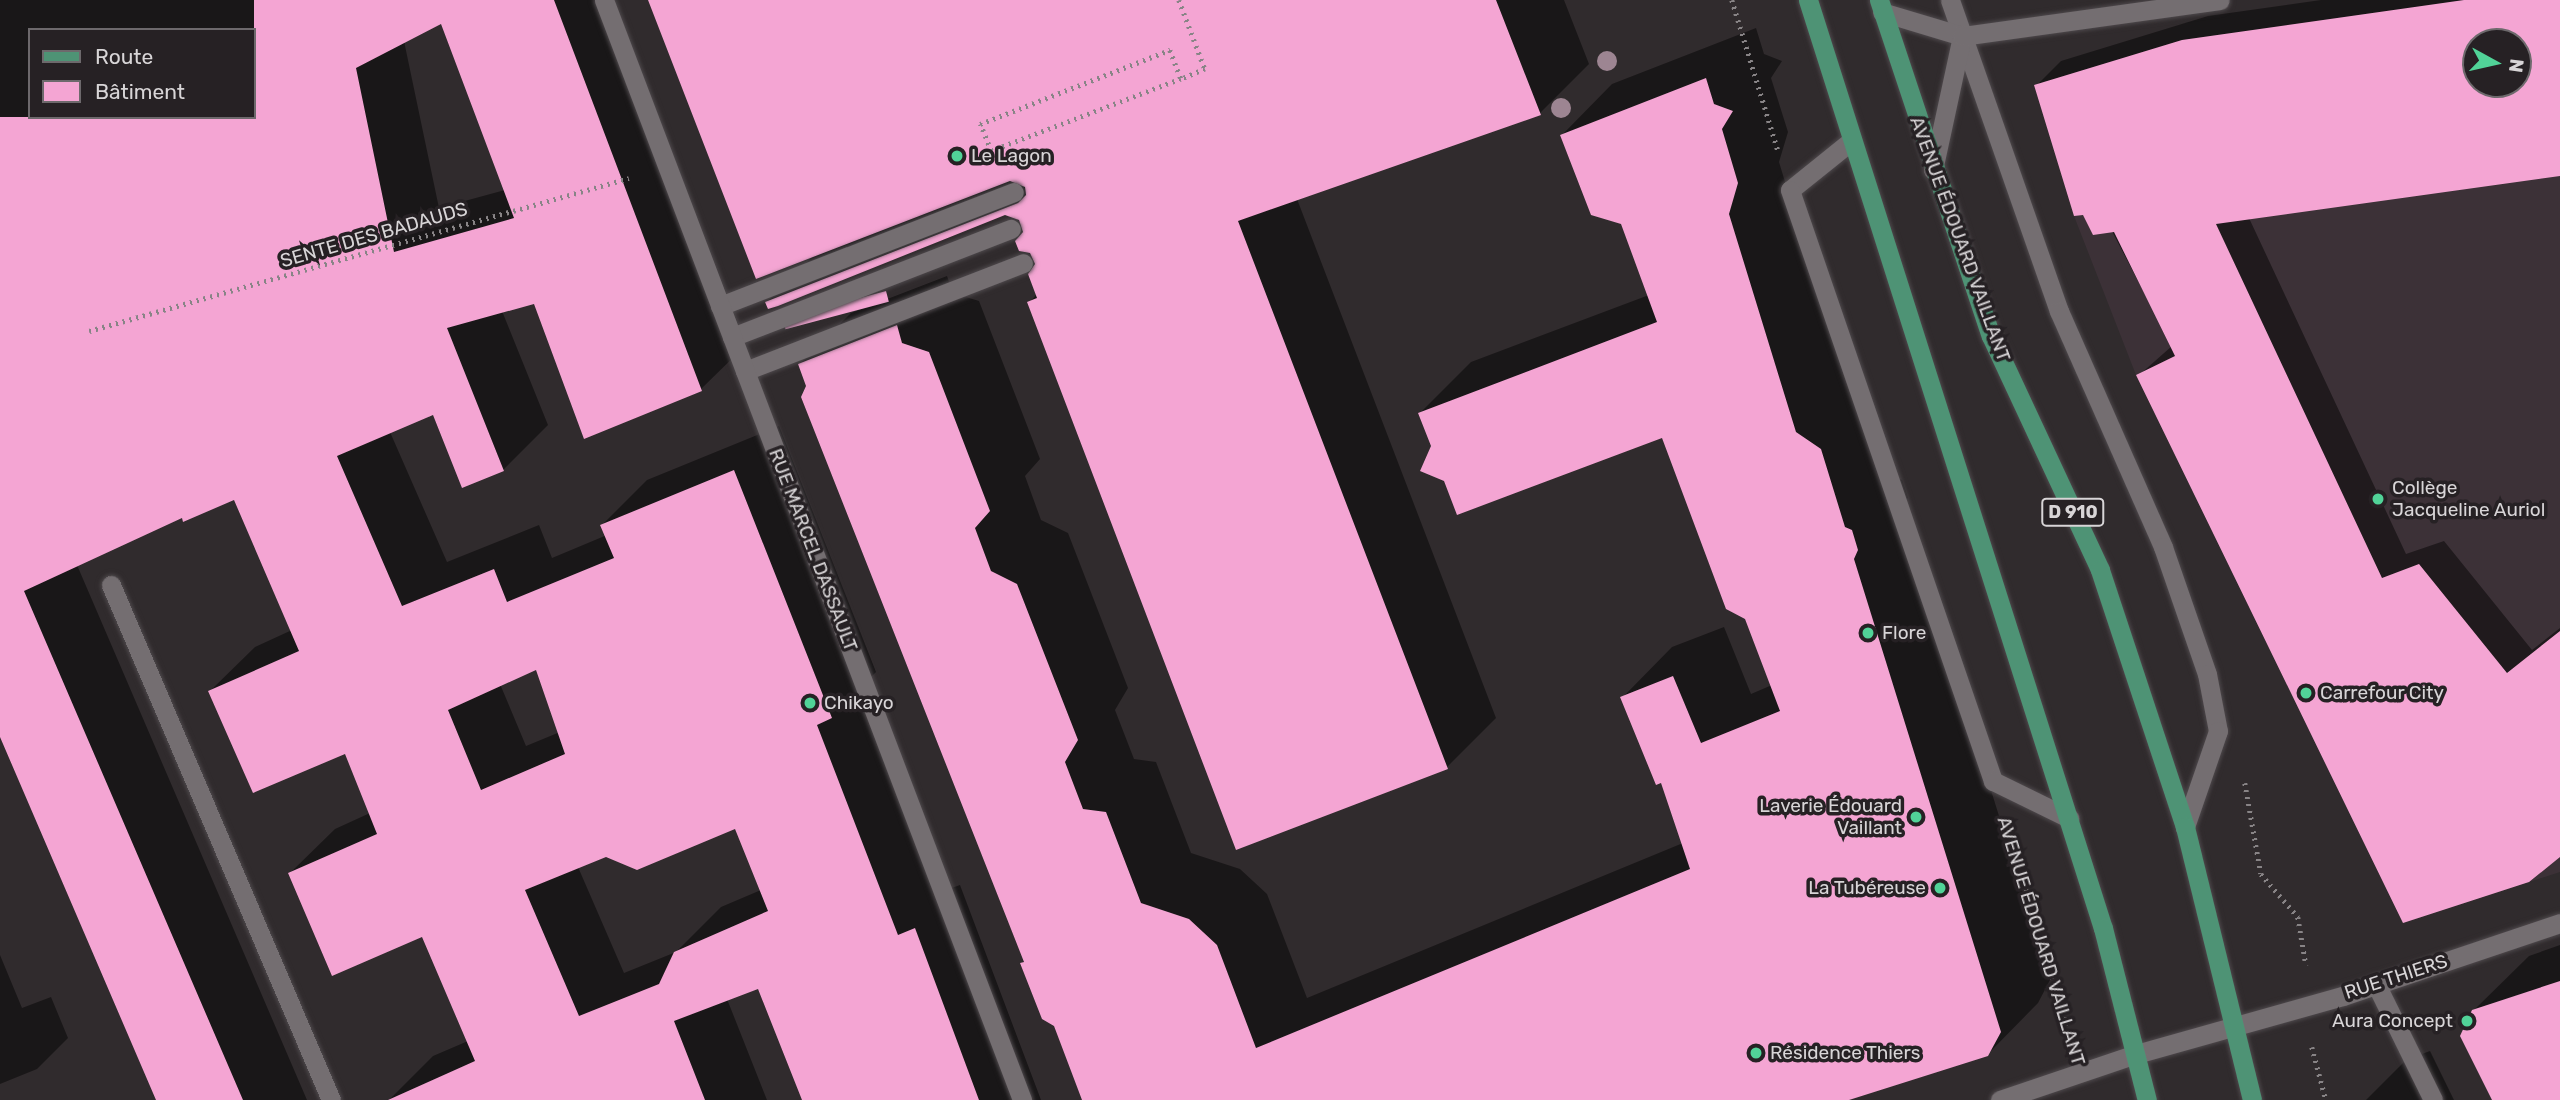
<!DOCTYPE html>
<meta charset="utf-8">
<style>
body{margin:0}
#map{position:relative;width:2560px;height:1100px;overflow:hidden;background:#302b2d;font-family:Rubik,sans-serif}
div>[style]{position:absolute}
.built>*{inset:0;background:#3c3137}
.shadow>*{inset:0;background:#0007}
.building>*{inset:0;background:#f4a5d3;transform-origin:0 0}
.path>*{height:4.5px;margin-top:-2.25px;transform-origin:0;background:repeating-linear-gradient(90deg,#888486 0 2px,transparent 0 7px)}
.roads{filter:drop-shadow(0 0 2px #4e494c) drop-shadow(0 0 2px #4e494c)}
.service>*{height:19px;margin:-9.5px;padding:0 9.5px;transform-origin:9.5px;border-radius:9.5px;background:#746e71}
.minor>*{height:19px;margin:-9.5px;padding:0 9.5px;transform-origin:9.5px;border-radius:9.5px;background:#746e71}
.tertiary>*{height:19px;margin:-9.5px;padding:0 9.5px;transform-origin:9.5px;border-radius:9.5px;background:#746e71}
.primary>*{height:19px;margin:-9.5px;padding:0 9.5px;transform-origin:9.5px;border-radius:9.5px;background:#4e9375}
.trees>*{width:20px;height:20px;margin:-10px;border-radius:50%;background:#9d8592}
.dots>*{width:19px;height:19px;translate:-50% -50%;box-sizing:border-box;border:4px solid #262124;border-radius:50%}
span{translate:-50% -50%;white-space:nowrap;text-align:center;line-height:1.15;-webkit-text-stroke:7px #262124;paint-order:stroke}
.shield-label span{padding:2px 5px;background:#262124;border:2px solid;border-radius:5px;-webkit-text-stroke-width:0}
.shield-label{font-size:18px;color:#d8d5d7;font-weight:700}
.poi-label{font-size:19px;color:#d8d5d7}
.left{translate:0 -50%;text-align:left}
.right{translate:-100% -50%;text-align:right}
.street-label{font-size:19px;color:#d8d5d7}
.legend{position:absolute;left:28px;top:28px;width:228px;height:91px;box-sizing:border-box;background:#262124;border:2px solid #6d696c;margin:0;padding:9px 12px;list-style:none;font-size:21px;color:#d8d5d7}
.legend li{display:flex;align-items:center;gap:14px;height:35px}
.legend b{width:35px;border:2px solid #6d696c}
.north{position:absolute;left:2462px;top:28px;width:70px;height:70px;box-sizing:border-box;background:#262124;border:2px solid #6d696c;border-radius:50%;rotate:98deg;font-size:19px;font-weight:700;line-height:28px;text-align:center;color:#d8d5d7}
.north::after{content:'';display:block;margin:auto;width:24px;height:32px;background:#51d398;clip-path:polygon(50% 0,100% 100%,50% 72%,0 100%)}
</style>
<div id="map">
<div class="built">
<i style="clip-path:polygon(evenodd,2464px 0,2560px 0,2560px 872px,2403px 923px,2136px 375px,2074px 216px,2034px 85px,2182px 40px,2464px 0,2476px 42px,2518px 42px,2518px 84px,2476px 84px,2476px 42px)"></i>
</div>
<div class="shadow">
<i style="clip-path:polygon(evenodd,0 0,614px 0,746px 345px,701px 389px,535px 302px,502px 311px,548px 425px,503px 470px,434px 413px,390px 432px,447px 562px,539px 525px,552px 558px,607px 535px,602px 525px,647px 480px,779px 426px,876px 672px,864px 684px,943px 891px,960px 885px,1041px 1100px,803px 1100px,759px 986px,727px 999px,767px 1100px,389px 1100px,433px 1056px,468px 1041px,423px 935px,290px 873px,335px 829px,370px 813px,346px 752px,210px 691px,255px 647px,292px 630px,235px 498px,183px 516px,77px 565px,307px 1100px,158px 1100px,0 733px,0 0,442px 21px,505px 190px,439px 208px,404px 41px,442px 21px,0 0,30px 30px,254px 30px,254px 117px,30px 117px,30px 30px,0 0,537px 667px,560px 732px,526px 746px,500px 684px,537px 667px,0 0,736px 827px,761px 890px,721px 907px,676px 952px,624px 973px,578px 867px,606px 856px,736px 827px)"></i>
<i style="clip-path:polygon(651px 0,1564px 0,1589px 64px,1540px 113px,1297px 199px,1496px 718px,1447px 767px,1029px 303px,1037px 294px,1037px 264px,1024px 223px,1005px 213px,767px 302px,815px 254px)"></i>
<i style="clip-path:polygon(evenodd,2321px 0,2560px 0,2560px 175px,2249px 218px,2406px 554px,2444px 541px,2532px 650px,2560px 628px,2560px 854px,2138px 376px,2172px 346px,2036px 86px,2061px 61px,2208px 16px,2321px 0,2476px 42px,2518px 42px,2518px 84px,2476px 84px,2476px 42px)"></i>
<i style="clip-path:polygon(1756px 28px,1764px 54px,1782px 61px,1771px 78px,1788px 132px,1779px 162px,1846px 382px,1895px 477px,1902px 480px,1908px 498px,1903px 507px,2050px 980px,2038px 1003px,1987px 1055px,1844px 1100px,1085px 1100px,1055px 1024px,1022px 963px,1025px 960px,800px 364px,851px 313px,947px 276px,953px 293px,979px 301px,1040px 459px,1025px 476px,1041px 520px,1068px 533px,1128px 688px,1115px 710px,1134px 759px,1156px 762px,1191px 853px,1240px 869px,1267px 894px,1307px 998px,1683px 843px,1662px 781px,1622px 698px,1672px 647px,1724px 627px,1751px 694px,1772px 685px,1747px 617px,1663px 435px,1433px 447px,1420px 413px,1471px 362px,1649px 295px,1622px 223px,1562px 135px,1612px 84px)"></i>
<i style="clip-path:polygon(2560px 945px,2560px 1100px,2494px 1100px,2473px 1011px,2529px 956px)"></i>
<i style="clip-path:polygon(0 955px,22px 1008px,51px 997px,68px 1038px,37px 1069px,0 1084px)"></i>
<i style="clip-path:polygon(2430px 1051px,2454px 1100px,2366px 1100px,2406px 1060px)"></i>
</div>
<div class="building">
<i style="clip-path:polygon(evenodd,254px 0,554px 0,702px 391px,584px 439px,534px 304px,447px 328px,504px 471px,462px 488px,433px 415px,337px 456px,402px 606px,494px 569px,507px 602px,614px 558px,600px 525px,734px 470px,832px 718px,817px 725px,898px 935px,915px 928px,979px 1100px,802px 1100px,758px 989px,674px 1021px,705px 1100px,388px 1100px,475px 1061px,422px 937px,332px 976px,288px 873px,377px 834px,345px 754px,253px 793px,208px 691px,299px 651px,234px 500px,183px 522px,182px 518px,24px 591px,243px 1100px,156px 1100px,0 737px,0 117px,254px 117px,254px 0,441px 24px,514px 218px,394px 252px,356px 68px,441px 24px,254px 0,536px 670px,565px 754px,481px 790px,448px 710px,536px 670px,254px 0,735px 829px,768px 911px,674px 952px,659px 984px,579px 1016px,525px 890px,606px 857px,637px 870px,735px 829px)"></i>
<i style="clip-path:polygon(648px 0,1496px 0,1541px 115px,1238px 221px,1448px 769px,1236px 850px,1027px 302px,1037px 298px,1028px 274px,1035px 264px,1030px 253px,1019px 251px,1015px 241px,1023px 232px,1019px 220px,1005px 215px,778px 306px,768px 309px,765px 302px,1018px 203px,1026px 195px,1025px 187px,1010px 181px,756px 279px)"></i>
<i style="clip-path:polygon(evenodd,2464px 0,2560px 0,2560px 176px,2216px 224px,2382px 578px,2419px 564px,2507px 673px,2560px 631px,2560px 857px,2529px 882px,2403px 923px,2136px 375px,2175px 356px,2114px 232px,2093px 235px,2083px 215px,2074px 216px,2034px 85px,2182px 40px,2464px 0,2476px 42px,2518px 42px,2518px 84px,2476px 84px,2476px 42px)"></i>
<i style="clip-path:polygon(1706px 78px,1714px 104px,1733px 111px,1722px 129px,1738px 183px,1729px 214px,1796px 432px,1821px 449px,1845px 527px,1852px 530px,1858px 550px,1854px 559px,2001px 1032px,1988px 1056px,1849px 1100px,1082px 1100px,1054px 1026px,1042px 1019px,1020px 963px,1024px 962px,801px 397px,806px 386px,798px 364px,897px 325px,902px 343px,929px 352px,990px 511px,975px 528px,991px 571px,1017px 584px,1078px 740px,1065px 762px,1083px 809px,1106px 812px,1141px 903px,1189px 919px,1217px 945px,1256px 1048px,1690px 869px,1661px 783px,1656px 785px,1620px 697px,1673px 676px,1701px 743px,1780px 711px,1745px 619px,1726px 609px,1662px 438px,1457px 515px,1444px 481px,1420px 471px,1431px 446px,1418px 413px,1657px 322px,1621px 224px,1591px 215px,1560px 135px)"></i>
<i style="left:886px;top:291px;width:11px;height:107px;rotate:75deg"></i>
<i style="clip-path:polygon(2560px 981px,2560px 1100px,2492px 1100px,2460px 1036px,2472px 1010px)"></i>
</div>
<div class="path">
<i style="left:1179px;top:0;width:74px;rotate:69.4deg"></i>
<i style="left:1205px;top:69px;width:26px;rotate:157deg"></i>
<i style="left:1732px;top:0;width:157px;rotate:73deg"></i>
<i style="left:1170px;top:50px;width:31px;rotate:69deg"></i>
<i style="left:1181px;top:79px;width:203px;rotate:159.2deg"></i>
<i style="left:991px;top:151px;width:29px;rotate:-112deg"></i>
<i style="left:980px;top:124px;width:204px;rotate:-21.3deg"></i>
<i style="left:89px;top:331px;width:561px;rotate:-15.82deg"></i>
<i style="left:2245px;top:783px;width:92px;rotate:80deg"></i>
<i style="left:2261px;top:874px;width:57px;rotate:49.3deg"></i>
<i style="left:2298px;top:917px;width:49px;rotate:80.5deg"></i>
<i style="left:2010px;top:836px;width:208px;rotate:73.2deg"></i>
<i style="left:2312px;top:1047px;width:55px;rotate:75.2deg"></i>
</div>
<div class="roads">
<div class="service">
<i style="left:1950px;top:0;width:330px;rotate:70.7deg"></i>
<i style="left:2059px;top:311px;width:258px;rotate:66.2deg"></i>
<i style="left:2163px;top:547px;width:134px;rotate:70.9deg"></i>
<i style="left:2207px;top:674px;width:58px;rotate:79.1deg"></i>
<i style="left:2218px;top:731px;width:102px;rotate:109deg"></i>
<i style="left:1851px;top:141px;width:78px;rotate:141.2deg"></i>
<i style="left:1790px;top:190px;width:625px;rotate:71.04deg"></i>
<i style="left:1993px;top:781px;width:85px;rotate:26deg"></i>
<i style="left:720px;top:306px;width:315px;rotate:-21.2deg"></i>
<i style="left:732px;top:337px;width:299px;rotate:-21.2deg"></i>
<i style="left:745px;top:371px;width:298px;rotate:-21.2deg"></i>
<i style="left:111px;top:585px;width:560px;rotate:66.87deg"></i>
</div>
<div class="minor">
<i style="left:604px;top:0;width:1177px;rotate:69.19deg"></i>
<i style="left:1882px;top:12px;width:84px;rotate:16.7deg"></i>
<i style="left:1962px;top:36px;width:137px;rotate:102.2deg"></i>
<i style="left:1962px;top:36px;width:260px;rotate:-7.9deg"></i>
<i style="left:2376px;top:984px;width:129px;rotate:63.8deg"></i>
<i style="left:2136px;top:1054px;width:215px;rotate:-15.7deg"></i>
<i style="left:2343px;top:996px;width:229px;rotate:-18.6deg"></i>
</div>
<div class="tertiary">
<i style="left:2000px;top:1100px;width:144px;rotate:-18.7deg"></i>
</div>
<div class="primary">
<i style="left:1808px;top:0;width:974px;rotate:72.37deg"></i>
<i style="left:2103px;top:928px;width:178px;rotate:75.7deg"></i>
<i style="left:1879px;top:0;width:354px;rotate:71.6deg"></i>
<i style="left:1991px;top:336px;width:258px;rotate:65deg"></i>
<i style="left:2100px;top:570px;width:271px;rotate:71.7deg"></i>
<i style="left:2185px;top:827px;width:281px;rotate:76.2deg"></i>
</div>
</div>
<div class="trees">
<i style="left:1607px;top:61px"></i>
<i style="left:1561px;top:108px"></i>
</div>
<div class="dots">
<i style="left:957px;top:156px;background:#51d398"></i>
<i style="left:2378px;top:499px;background:#51d398"></i>
<i style="left:1868px;top:633px;background:#51d398"></i>
<i style="left:2306px;top:693px;background:#51d398"></i>
<i style="left:810px;top:703px;background:#51d398"></i>
<i style="left:1916px;top:817px;background:#51d398"></i>
<i style="left:1940px;top:888px;background:#51d398"></i>
<i style="left:2467px;top:1021px;background:#51d398"></i>
<i style="left:1756px;top:1053px;background:#51d398"></i>
</div>
<div class="shield-label">
<span style="left:2073px;top:512px">D 910</span>
</div>
<div class="poi-label">
<span class="left" style="left:971px;top:156px">Le Lagon</span>
<span class="left" style="left:2392px;top:499px">Collège<br>Jacqueline Auriol</span>
<span class="left" style="left:1882px;top:633px">Flore</span>
<span class="left" style="left:2320px;top:693px">Carrefour City</span>
<span class="left" style="left:824px;top:703px">Chikayo</span>
<span class="right" style="left:1902px;top:817px">Laverie Édouard<br>Vaillant</span>
<span class="right" style="left:1926px;top:888px">La Tubéreuse</span>
<span class="right" style="left:2453px;top:1021px">Aura Concept</span>
<span class="left" style="left:1770px;top:1053px">Résidence Thiers</span>
</div>
<div class="street-label">
<span style="left:374px;top:235px;rotate:-16deg">SENTE DES BADAUDS</span>
<span style="left:1960px;top:239px;rotate:70deg">AVENUE ÉDOUARD VAILLANT</span>
<span style="left:813px;top:550px;rotate:69deg">RUE MARCEL DASSAULT</span>
<span style="left:2041px;top:941px;rotate:73deg">AVENUE ÉDOUARD VAILLANT</span>
<span style="left:2396px;top:977px;rotate:-18deg">RUE THIERS</span>
</div>
<ul class="legend">
<li><b style="height:9px;background:#4e9375"></b>Route</li>
<li><b style="height:19px;background:#f4a5d3"></b>Bâtiment</li>
</ul>
<div class="north">N</div>
</div>
